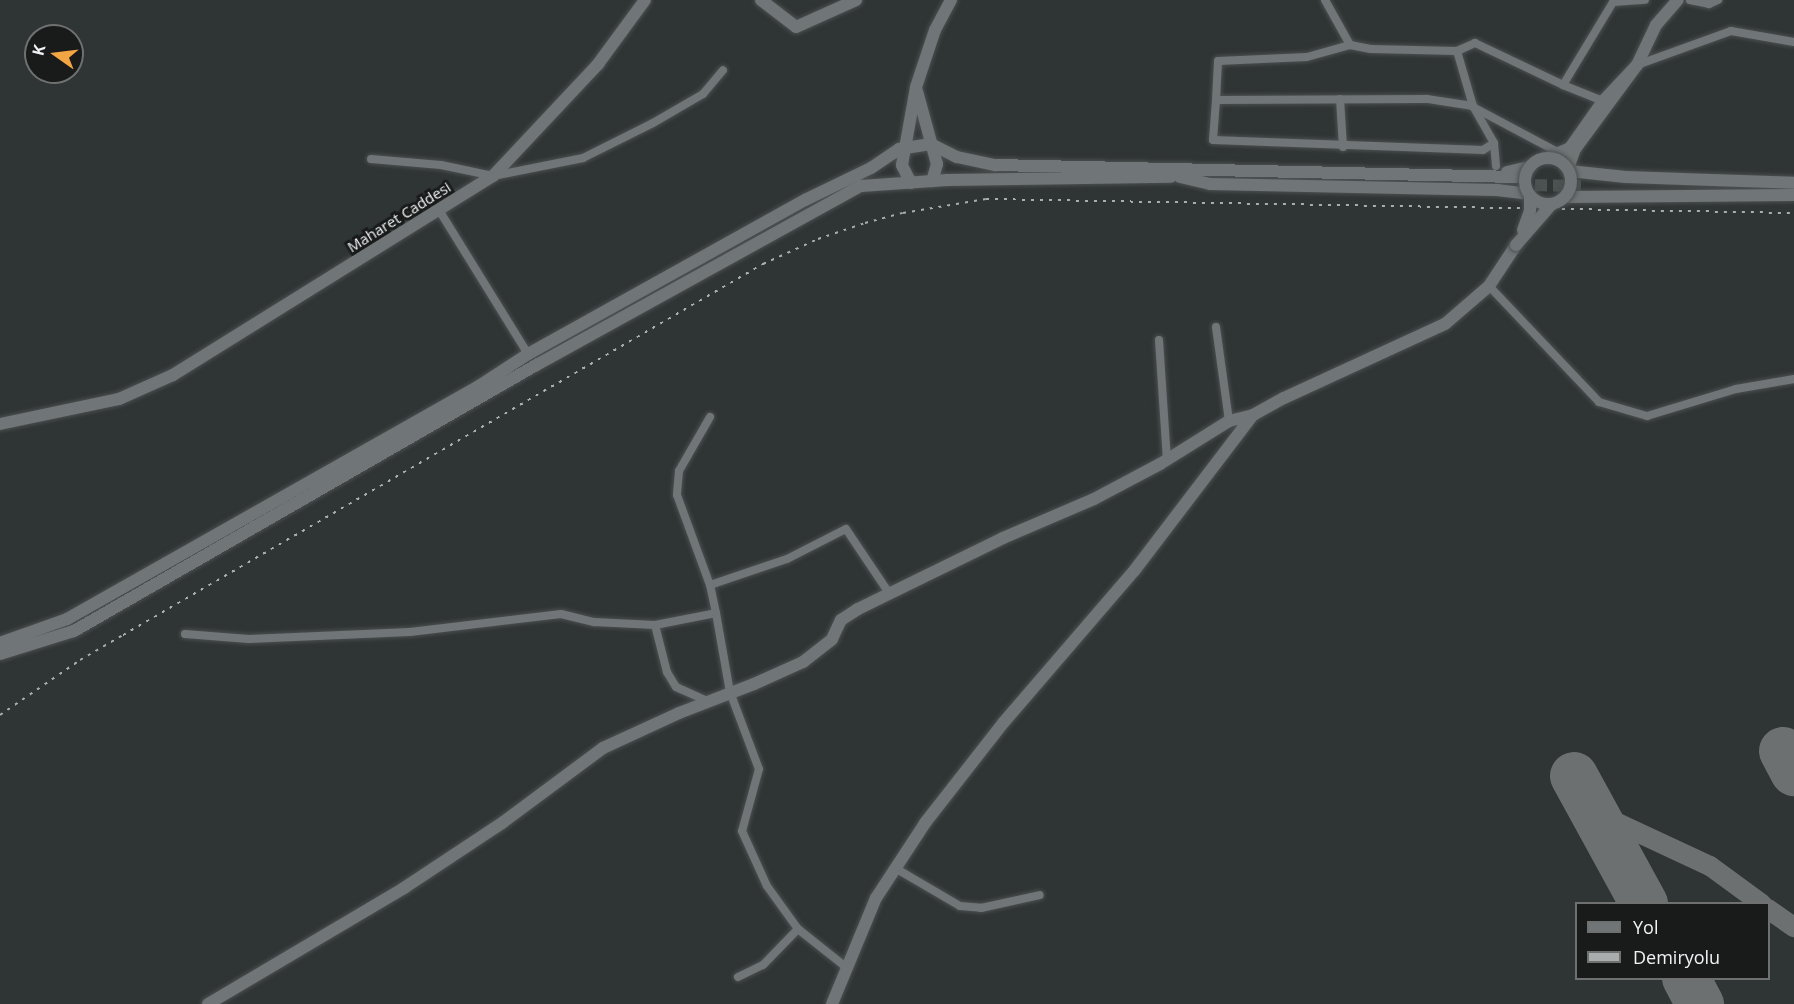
<!DOCTYPE html>
<style>
body{margin:0}
#map{position:relative;width:1794px;height:1004px;overflow:hidden;background:#2f3434;font-family:"Open Sans",sans-serif}
div>[style]{position:absolute}
.taxiway>*{height:20px;margin:-10px;padding:0 10px;transform-origin:10px;border-radius:10px;background:#6c7070}
.runway>*{height:48px;margin:-24px;padding:0 24px;transform-origin:24px;border-radius:24px;background:#6c7070}
.secondary-tunnel>*{height:12px;margin-top:-6px;transform-origin:0;background:repeating-linear-gradient(90deg,#4c5151 0 12px,transparent 0 18px)}
.roads{filter:drop-shadow(0 0 2px #4b4f50) drop-shadow(0 0 2px #4b4f50)}
.street>*{height:8px;margin:-4px;padding:0 4px;transform-origin:4px;border-radius:4px;background:#707677}
.secondary>*{height:12px;margin:-6px;padding:0 6px;transform-origin:6px;border-radius:6px;background:#707677}
.rail>*{height:2px;margin-top:-1px;transform-origin:0;background:repeating-linear-gradient(90deg,#a9adad 0 3px,transparent 0 9px)}
.bridges{filter:drop-shadow(0 0 2px #4b4f50) drop-shadow(0 0 2px #4b4f50)}
.secondary-bridge>*{height:12px;margin:-6px;padding:0 6px;transform-origin:6px;border-radius:6px;background:#707677}
.secondary-bridge>.ring{margin:-6px;padding:0;box-sizing:content-box;background:none;border:12px solid #707677;border-radius:50%}
span{translate:-50% -50%;white-space:nowrap;text-align:center;line-height:1.15;-webkit-text-stroke:6px #191b1b;paint-order:stroke}
.street-label{font-size:15px;color:#f0f3f3}
.legend{position:absolute;left:1575px;top:902px;width:195px;height:78px;box-sizing:border-box;background:#191b1b;border:2px solid #6f7171;margin:0;padding:8px 10px;list-style:none;font-size:18px;color:#f0f3f3}
.legend li{display:flex;align-items:center;gap:12px;height:30px}
.legend b{width:30px;border:2px solid #6f7171}
.north{position:absolute;left:24px;top:24px;width:60px;height:60px;box-sizing:border-box;background:#191b1b;border:2px solid #6f7171;border-radius:50%;rotate:284deg;font-size:16px;font-weight:700;line-height:24px;text-align:center;color:#f0f3f3}
.north::after{content:'';display:block;margin:auto;width:21px;height:27px;background:#f3a443;clip-path:polygon(50% 0,100% 100%,50% 72%,0 100%)}
</style>
<div id="map">
<div class="taxiway">
<i style="left:1594px;top:812px;width:128px;rotate:25deg"></i>
<i style="left:1710px;top:866px;width:64px;rotate:36.2deg"></i>
<i style="left:1768px;top:909px;width:32px;rotate:35deg"></i>
</div>
<div class="runway">
<i style="left:1783px;top:751px;width:24px;rotate:62deg"></i>
<i style="left:1574px;top:776px;width:146px;rotate:61.3deg"></i>
<i style="left:1686px;top:978px;width:30px;rotate:62deg"></i>
</div>
<div class="secondary-tunnel">
<i style="left:1517px;top:185px;width:64px;rotate:0.9deg"></i>
</div>
<div class="roads">
<div class="street">
<i style="left:1325px;top:0;width:51px;rotate:60.9deg"></i>
<i style="left:1690px;top:0;width:19px;rotate:12deg"></i>
<i style="left:1709px;top:4px;width:10px;rotate:-24deg"></i>
<i style="left:1350px;top:45px;width:21px;rotate:11deg"></i>
<i style="left:1371px;top:49px;width:86px;rotate:1.3deg"></i>
<i style="left:1457px;top:51px;width:57px;rotate:73.8deg"></i>
<i style="left:1473px;top:106px;width:47px;rotate:-171.3deg"></i>
<i style="left:1427px;top:99px;width:211px;rotate:179.7deg"></i>
<i style="left:1216px;top:100px;width:39px;rotate:-87deg"></i>
<i style="left:1218px;top:61px;width:89px;rotate:-2.6deg"></i>
<i style="left:1307px;top:57px;width:45px;rotate:-15.6deg"></i>
<i style="left:1457px;top:51px;width:20px;rotate:-24deg"></i>
<i style="left:1475px;top:43px;width:98px;rotate:25.5deg"></i>
<i style="left:1563px;top:85px;width:43px;rotate:21.8deg"></i>
<i style="left:1637px;top:65px;width:100px;rotate:-19.9deg"></i>
<i style="left:1731px;top:31px;width:64px;rotate:9.9deg"></i>
<i style="left:1563px;top:85px;width:97px;rotate:-58.9deg"></i>
<i style="left:1613px;top:2px;width:32px;rotate:-4deg"></i>
<i style="left:1340px;top:99px;width:48px;rotate:86.4deg"></i>
<i style="left:1216px;top:100px;width:40px;rotate:94.3deg"></i>
<i style="left:1213px;top:140px;width:270px;rotate:2.1deg"></i>
<i style="left:1483px;top:150px;width:13px;rotate:-32deg"></i>
<i style="left:1494px;top:143px;width:43px;rotate:-119.6deg"></i>
<i style="left:1473px;top:107px;width:92px;rotate:28deg"></i>
<i style="left:1494px;top:143px;width:23px;rotate:85deg"></i>
<i style="left:371px;top:159px;width:70px;rotate:4.9deg"></i>
<i style="left:441px;top:165px;width:53px;rotate:11.9deg"></i>
<i style="left:493px;top:176px;width:92px;rotate:-11.3deg"></i>
<i style="left:583px;top:158px;width:78px;rotate:-26.6deg"></i>
<i style="left:653px;top:123px;width:58px;rotate:-30.1deg"></i>
<i style="left:703px;top:94px;width:31px;rotate:-50deg"></i>
<i style="left:439px;top:210px;width:169px;rotate:58.3deg"></i>
<i style="left:1489px;top:286px;width:160px;rotate:46.5deg"></i>
<i style="left:1599px;top:402px;width:50px;rotate:16.3deg"></i>
<i style="left:1647px;top:416px;width:93px;rotate:-16.9deg"></i>
<i style="left:1736px;top:389px;width:59px;rotate:-9.8deg"></i>
<i style="left:1216px;top:327px;width:95px;rotate:82.1deg"></i>
<i style="left:1159px;top:340px;width:119px;rotate:86.2deg"></i>
<i style="left:710px;top:417px;width:62px;rotate:119.9deg"></i>
<i style="left:679px;top:471px;width:24px;rotate:95deg"></i>
<i style="left:677px;top:495px;width:96px;rotate:69.9deg"></i>
<i style="left:716px;top:613px;width:29px;rotate:-102deg"></i>
<i style="left:710px;top:585px;width:81px;rotate:-18.7deg"></i>
<i style="left:787px;top:559px;width:66px;rotate:-27deg"></i>
<i style="left:846px;top:529px;width:77px;rotate:56.1deg"></i>
<i style="left:655px;top:625px;width:49px;rotate:75.7deg"></i>
<i style="left:667px;top:672px;width:17px;rotate:59deg"></i>
<i style="left:676px;top:687px;width:34px;rotate:24deg"></i>
<i style="left:185px;top:634px;width:64px;rotate:4.5deg"></i>
<i style="left:249px;top:639px;width:161px;rotate:-2.5deg"></i>
<i style="left:410px;top:632px;width:152px;rotate:-6.8deg"></i>
<i style="left:561px;top:614px;width:34px;rotate:14deg"></i>
<i style="left:594px;top:622px;width:61px;rotate:2.8deg"></i>
<i style="left:655px;top:625px;width:62px;rotate:-11.1deg"></i>
<i style="left:716px;top:613px;width:80px;rotate:80deg"></i>
<i style="left:730px;top:692px;width:82px;rotate:69.4deg"></i>
<i style="left:759px;top:769px;width:64px;rotate:105.3deg"></i>
<i style="left:742px;top:831px;width:60px;rotate:65.6deg"></i>
<i style="left:767px;top:886px;width:53px;rotate:54.2deg"></i>
<i style="left:798px;top:929px;width:63px;rotate:38.5deg"></i>
<i style="left:895px;top:868px;width:75px;rotate:30.3deg"></i>
<i style="left:960px;top:906px;width:21px;rotate:5deg"></i>
<i style="left:981px;top:908px;width:60px;rotate:-12.4deg"></i>
<i style="left:738px;top:977px;width:28px;rotate:-26deg"></i>
<i style="left:763px;top:965px;width:50px;rotate:-45.8deg"></i>
</div>
<div class="secondary">
<i style="left:761px;top:0;width:44px;rotate:37.6deg"></i>
<i style="left:796px;top:27px;width:66px;rotate:-24.2deg"></i>
<i style="left:1637px;top:65px;width:44px;rotate:-64.6deg"></i>
<i style="left:1656px;top:25px;width:33px;rotate:-49deg"></i>
<i style="left:917px;top:91px;width:76px;rotate:74.7deg"></i>
<i style="left:937px;top:164px;width:18px;rotate:106deg"></i>
<i style="left:1549px;top:157px;width:23px;rotate:-23deg"></i>
<i style="left:1570px;top:148px;width:57px;rotate:-54.9deg"></i>
<i style="left:1603px;top:101px;width:50px;rotate:-46.6deg"></i>
<i style="left:1637px;top:65px;width:104px;rotate:126.4deg"></i>
<i style="left:1575px;top:149px;width:20px;rotate:110deg"></i>
<i style="left:1569px;top:171px;width:57px;rotate:6deg"></i>
<i style="left:1626px;top:177px;width:168px;rotate:2deg"></i>
<i style="left:1507px;top:172px;width:23px;rotate:-13deg"></i>
<i style="left:1180px;top:177px;width:31px;rotate:13deg"></i>
<i style="left:1210px;top:184px;width:287px;rotate:1.2deg"></i>
<i style="left:1497px;top:190px;width:32px;rotate:7deg"></i>
<i style="left:911px;top:183px;width:20px;rotate:-117deg"></i>
<i style="left:902px;top:165px;width:79px;rotate:-79.8deg"></i>
<i style="left:916px;top:87px;width:60px;rotate:-71.6deg"></i>
<i style="left:935px;top:30px;width:34px;rotate:-62deg"></i>
<i style="left:1565px;top:197px;width:229px;rotate:-0.5deg"></i>
<i style="left:0;top:424px;width:122px;rotate:-11.9deg"></i>
<i style="left:119px;top:399px;width:59px;rotate:-24deg"></i>
<i style="left:173px;top:375px;width:377px;rotate:-31.9deg"></i>
<i style="left:493px;top:176px;width:154px;rotate:-46.8deg"></i>
<i style="left:598px;top:64px;width:79px;rotate:-53.7deg"></i>
<i style="left:0;top:643px;width:71px;rotate:-19.7deg"></i>
<i style="left:67px;top:619px;width:473px;rotate:-29.5deg"></i>
<i style="left:479px;top:386px;width:59px;rotate:-33.1deg"></i>
<i style="left:528px;top:354px;width:317px;rotate:-29.1deg"></i>
<i style="left:805px;top:200px;width:73px;rotate:-25.9deg"></i>
<i style="left:871px;top:168px;width:34px;rotate:-34deg"></i>
<i style="left:899px;top:149px;width:32px;rotate:-9deg"></i>
<i style="left:931px;top:144px;width:29px;rotate:27deg"></i>
<i style="left:957px;top:157px;width:40px;rotate:12deg"></i>
<i style="left:996px;top:165px;width:521px;rotate:1.32deg"></i>
<i style="left:0;top:654px;width:77px;rotate:-17.3deg"></i>
<i style="left:74px;top:631px;width:535px;rotate:-29.92deg"></i>
<i style="left:538px;top:364px;width:369px;rotate:-28.9deg"></i>
<i style="left:861px;top:186px;width:86px;rotate:-4deg"></i>
<i style="left:947px;top:180px;width:224px;rotate:-0.8deg"></i>
<i style="left:208px;top:1004px;width:228px;rotate:-30.6deg"></i>
<i style="left:404px;top:888px;width:118px;rotate:-33.6deg"></i>
<i style="left:502px;top:823px;width:126px;rotate:-36.6deg"></i>
<i style="left:603px;top:748px;width:84px;rotate:-24.7deg"></i>
<i style="left:679px;top:713px;width:80px;rotate:-21.1deg"></i>
<i style="left:754px;top:684px;width:54px;rotate:-24.2deg"></i>
<i style="left:803px;top:662px;width:37px;rotate:-38deg"></i>
<i style="left:832px;top:639px;width:21px;rotate:-65deg"></i>
<i style="left:841px;top:620px;width:20px;rotate:-33deg"></i>
<i style="left:858px;top:609px;width:161px;rotate:-26.1deg"></i>
<i style="left:1003px;top:538px;width:99px;rotate:-23.2deg"></i>
<i style="left:1094px;top:499px;width:75px;rotate:-27.9deg"></i>
<i style="left:1160px;top:464px;width:81px;rotate:-31.9deg"></i>
<i style="left:1229px;top:421px;width:25px;rotate:-14deg"></i>
<i style="left:832px;top:1004px;width:115px;rotate:-67.5deg"></i>
<i style="left:876px;top:898px;width:90px;rotate:-56.8deg"></i>
<i style="left:925px;top:823px;width:128px;rotate:-52deg"></i>
<i style="left:1004px;top:722px;width:199px;rotate:-49.3deg"></i>
<i style="left:1134px;top:571px;width:196px;rotate:-52.7deg"></i>
<i style="left:1253px;top:415px;width:35px;rotate:-29deg"></i>
<i style="left:1284px;top:398px;width:177px;rotate:-24.7deg"></i>
<i style="left:1445px;top:324px;width:58px;rotate:-40.8deg"></i>
<i style="left:1489px;top:286px;width:49px;rotate:-56.6deg"></i>
</div>
</div>
<div class="rail">
<i style="left:0;top:715px;width:97px;rotate:-34.5deg"></i>
<i style="left:80px;top:660px;width:50px;rotate:-30.2deg"></i>
<i style="left:123px;top:635px;width:740px;rotate:-30.1deg"></i>
<i style="left:763px;top:264px;width:60px;rotate:-24.4deg"></i>
<i style="left:818px;top:239px;width:50px;rotate:-18.8deg"></i>
<i style="left:865px;top:223px;width:39px;rotate:-15deg"></i>
<i style="left:903px;top:213px;width:84px;rotate:-9.6deg"></i>
<i style="left:986px;top:199px;width:808px;rotate:0.99deg"></i>
</div>
<div class="bridges">
<div class="secondary-bridge">
<i class="ring" style="left:1525px;top:158px;width:34px;height:34px"></i>
<i style="left:1523px;top:230px;width:20px;rotate:-70deg"></i>
<i style="left:1530px;top:211px;width:15px;rotate:-90deg"></i>
<i style="left:1516px;top:245px;width:53px;rotate:-48.8deg"></i>
</div>
</div>
<div class="street-label">
<span style="left:399px;top:217px;rotate:-32deg">Maharet Caddesi</span>
</div>
<ul class="legend">
<li><b style="height:8px;background:#707677"></b>Yol</li>
<li><b style="height:8px;background:#a9adad"></b>Demiryolu</li>
</ul>
<div class="north">K</div>
</div>
